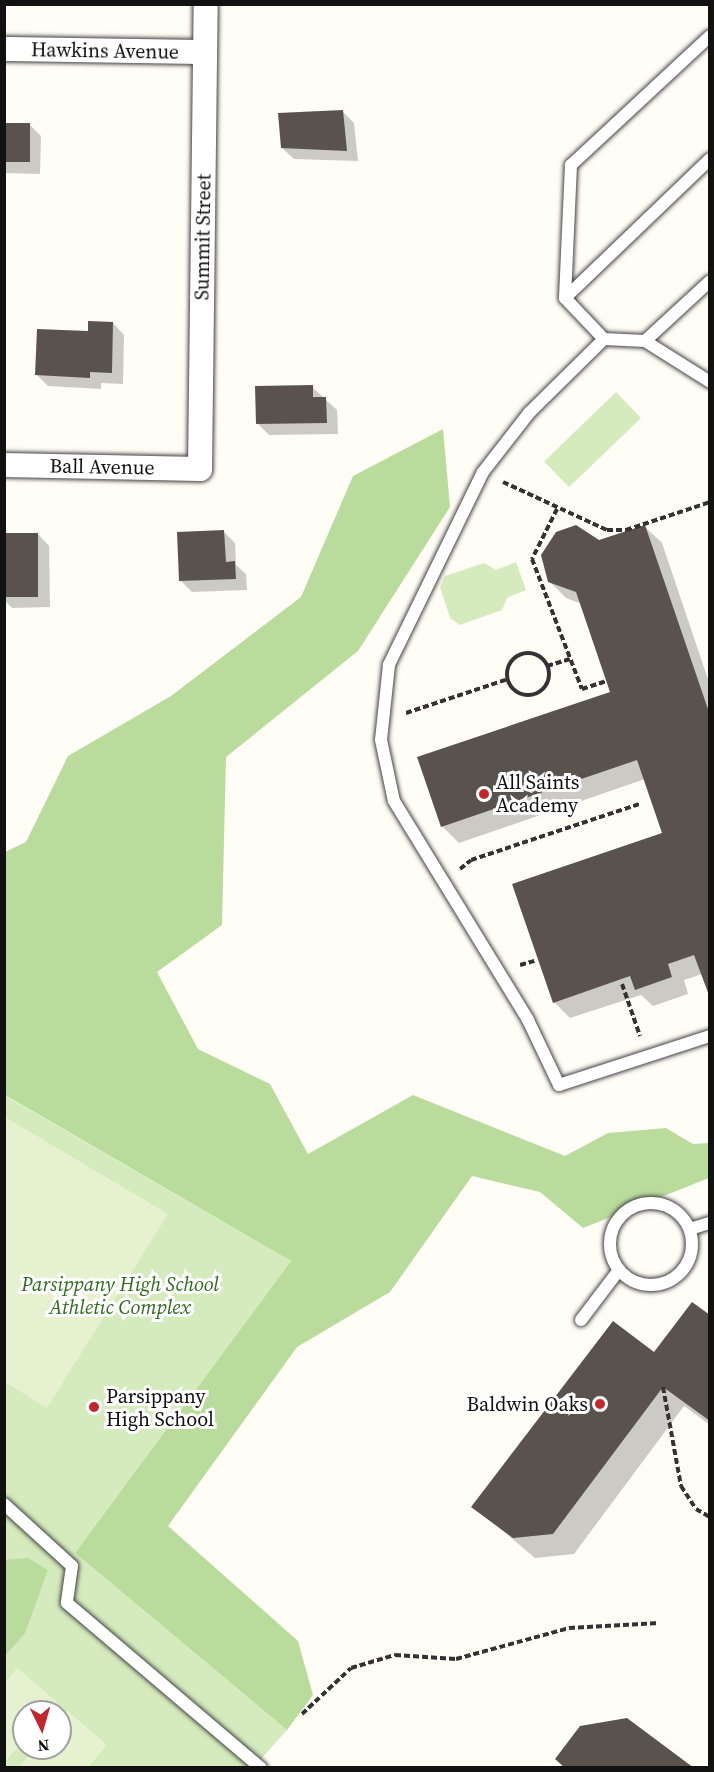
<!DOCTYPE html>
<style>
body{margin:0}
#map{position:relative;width:714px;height:1772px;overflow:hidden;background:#fffdf5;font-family:"Source Serif 4",serif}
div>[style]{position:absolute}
.green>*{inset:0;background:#d5ebbd;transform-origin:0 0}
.forest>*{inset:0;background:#b9dc9c}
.pitch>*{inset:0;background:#e6f2cf}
.shadow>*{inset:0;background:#0003}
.building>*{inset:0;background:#5a524d;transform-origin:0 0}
.path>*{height:4px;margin-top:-2px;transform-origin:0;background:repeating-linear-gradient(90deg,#333 0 6px,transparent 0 9px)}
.path>.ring{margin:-2px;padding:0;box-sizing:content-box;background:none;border:4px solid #333;border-radius:50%}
.roads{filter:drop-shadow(0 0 2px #444) drop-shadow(0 0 2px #444)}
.service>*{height:12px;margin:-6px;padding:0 6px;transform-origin:6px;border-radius:6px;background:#fff}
.service>.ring{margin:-6px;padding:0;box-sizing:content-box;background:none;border:12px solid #fff;border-radius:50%}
.minor>*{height:24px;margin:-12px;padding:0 12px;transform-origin:12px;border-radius:12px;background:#fff}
.dots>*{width:16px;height:16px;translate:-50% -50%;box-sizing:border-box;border:3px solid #fff;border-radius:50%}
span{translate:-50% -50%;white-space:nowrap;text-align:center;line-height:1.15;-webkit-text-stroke:6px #fff;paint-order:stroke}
.street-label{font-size:20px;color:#111}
.poi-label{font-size:20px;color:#111}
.left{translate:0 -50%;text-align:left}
.right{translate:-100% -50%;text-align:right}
.park-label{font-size:20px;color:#2f6b1f;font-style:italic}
.frame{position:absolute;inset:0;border:6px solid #111;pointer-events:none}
.north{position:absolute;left:12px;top:1700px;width:60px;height:60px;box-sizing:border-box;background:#fff;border:2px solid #a0a0a0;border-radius:50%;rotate:175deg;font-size:16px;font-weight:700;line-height:24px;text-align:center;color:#111}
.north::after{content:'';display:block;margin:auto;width:21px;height:27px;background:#c4262e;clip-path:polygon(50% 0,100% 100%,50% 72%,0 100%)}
</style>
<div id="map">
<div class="green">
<i style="left:616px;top:392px;width:36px;height:100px;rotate:46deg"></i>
<i style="clip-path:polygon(516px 562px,526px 590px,507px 598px,502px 610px,460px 625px,450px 618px,440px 587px,445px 576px,484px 563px,496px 570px)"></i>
<i style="clip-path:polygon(evenodd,4px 1095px,291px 1261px,75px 1553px,287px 1730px,254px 1767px,5px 1767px,4px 1095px,24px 1712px,60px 1712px,60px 1748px,24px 1748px,24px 1712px)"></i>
</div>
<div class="forest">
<i style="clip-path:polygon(443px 429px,450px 507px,358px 651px,226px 757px,222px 925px,157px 972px,198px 1049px,270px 1084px,308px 1154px,413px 1095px,565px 1156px,608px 1133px,666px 1128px,693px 1144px,709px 1143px,709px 1178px,583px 1228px,540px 1192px,472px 1176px,390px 1292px,297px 1347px,168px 1526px,298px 1641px,313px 1695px,287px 1730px,75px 1553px,291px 1261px,5px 1095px,5px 852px,26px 842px,68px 756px,171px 696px,301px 597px,353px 476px)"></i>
<i style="clip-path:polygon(28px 1558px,48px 1570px,25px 1633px,5px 1656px,5px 1560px)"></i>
</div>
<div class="pitch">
<i style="clip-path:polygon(5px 1117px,168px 1214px,47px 1408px,5px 1382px)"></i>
<i style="clip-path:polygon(17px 1668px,57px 1702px,48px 1712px,24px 1712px,24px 1740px,5px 1762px,5px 1683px)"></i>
<i style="clip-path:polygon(68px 1711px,107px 1745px,88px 1767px,19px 1767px,36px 1748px,60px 1748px,60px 1720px)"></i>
</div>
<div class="shadow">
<i style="clip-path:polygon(343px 112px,354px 123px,358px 161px,294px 159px,282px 148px)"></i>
<i style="clip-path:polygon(4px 124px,29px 124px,41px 136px,40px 174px,4px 173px)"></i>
<i style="clip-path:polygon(113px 323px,124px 335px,123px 384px,101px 383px,101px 389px,48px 386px,36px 374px,89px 332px)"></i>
<i style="clip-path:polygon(312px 387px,337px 410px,338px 434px,269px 435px,258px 424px)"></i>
<i style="clip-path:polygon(645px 527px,662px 543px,710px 685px,710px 995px,702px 974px,684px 980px,688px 994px,653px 1006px,641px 995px,570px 1018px,554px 1002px,664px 834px,645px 779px,459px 843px,442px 826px,612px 693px,582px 604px,566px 598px,549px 581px,598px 542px)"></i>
<i style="clip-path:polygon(224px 532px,235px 543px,236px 565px,246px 574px,247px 590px,192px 592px,180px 580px)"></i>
<i style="clip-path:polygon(38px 534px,49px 546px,50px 607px,12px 608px,4px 600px,4px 535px)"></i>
<i style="clip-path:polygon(710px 1317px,710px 1425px,684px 1406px,574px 1554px,535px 1558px,473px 1506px,655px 1354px)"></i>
</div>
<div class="building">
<i style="clip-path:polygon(343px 110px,347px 151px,281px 148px,278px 113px)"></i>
<i style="left:4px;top:123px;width:26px;height:39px"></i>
<i style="clip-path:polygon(88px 321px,113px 322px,112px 373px,90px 372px,90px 378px,35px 375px,37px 329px,88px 331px)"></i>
<i style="clip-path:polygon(313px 385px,313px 397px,326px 397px,327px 423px,256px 424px,255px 386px)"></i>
<i style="clip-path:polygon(576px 525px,599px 540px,645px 525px,710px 715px,710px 998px,694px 955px,668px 964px,672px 977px,635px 990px,630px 976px,553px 1003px,512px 884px,662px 833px,637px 760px,441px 827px,417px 757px,610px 692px,576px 592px,548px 582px,541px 555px,556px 532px)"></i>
<i style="clip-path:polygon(224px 530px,226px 562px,235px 561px,236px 579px,179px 581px,177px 532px)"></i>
<i style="left:4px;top:533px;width:34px;height:64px"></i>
<i style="clip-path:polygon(692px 1302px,710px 1315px,710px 1421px,663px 1387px,553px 1534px,513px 1538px,471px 1507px,613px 1321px,654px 1352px)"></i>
<i style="clip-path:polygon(627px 1718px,694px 1768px,565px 1768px,555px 1759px,580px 1726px)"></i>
</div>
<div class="path">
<i style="left:503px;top:482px;width:115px;rotate:24.8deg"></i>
<i style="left:607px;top:530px;width:19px"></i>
<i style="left:626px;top:530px;width:89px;rotate:-18.4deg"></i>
<i style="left:557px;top:509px;width:56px;rotate:116.6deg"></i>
<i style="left:532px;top:559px;width:139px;rotate:69deg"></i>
<i style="left:582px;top:689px;width:25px;rotate:-18deg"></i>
<i class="ring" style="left:507px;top:653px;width:38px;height:38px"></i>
<i style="left:547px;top:666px;width:24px;rotate:-17deg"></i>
<i style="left:406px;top:713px;width:108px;rotate:-18.4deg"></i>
<i style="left:460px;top:869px;width:14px;rotate:-39deg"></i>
<i style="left:471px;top:860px;width:177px;rotate:-18.4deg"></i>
<i style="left:520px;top:965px;width:15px;rotate:-16deg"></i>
<i style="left:622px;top:984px;width:55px;rotate:70.9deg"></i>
<i style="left:663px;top:1387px;width:101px;rotate:79.7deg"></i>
<i style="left:681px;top:1486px;width:27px;rotate:57deg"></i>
<i style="left:696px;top:1509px;width:16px;rotate:30deg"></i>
<i style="left:302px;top:1714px;width:67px;rotate:-43.2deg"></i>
<i style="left:351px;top:1668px;width:46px;rotate:-16.5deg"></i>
<i style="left:395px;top:1655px;width:61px;rotate:3.8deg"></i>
<i style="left:456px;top:1659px;width:117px;rotate:-15.3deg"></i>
<i style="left:569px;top:1628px;width:90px;rotate:-3.2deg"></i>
</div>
<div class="roads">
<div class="service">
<i style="left:710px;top:36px;width:190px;rotate:137.1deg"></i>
<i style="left:571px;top:165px;width:133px;rotate:92.6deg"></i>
<i style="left:565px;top:298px;width:57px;rotate:46.4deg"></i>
<i style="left:604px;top:339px;width:41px;rotate:2.8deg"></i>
<i style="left:645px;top:341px;width:77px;rotate:32.2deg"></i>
<i style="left:565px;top:298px;width:201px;rotate:-43.8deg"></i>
<i style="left:604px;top:339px;width:105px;rotate:135.4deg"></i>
<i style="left:529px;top:413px;width:75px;rotate:127.9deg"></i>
<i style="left:483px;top:472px;width:215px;rotate:116deg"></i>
<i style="left:389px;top:665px;width:75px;rotate:96.1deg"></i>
<i style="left:381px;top:740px;width:62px;rotate:78deg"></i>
<i style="left:394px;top:801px;width:257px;rotate:58.5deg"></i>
<i style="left:528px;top:1020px;width:72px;rotate:64.5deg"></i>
<i style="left:559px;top:1085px;width:159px;rotate:-18deg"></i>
<i style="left:645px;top:341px;width:88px;rotate:-42.7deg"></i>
<i class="ring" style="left:610px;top:1203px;width:70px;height:70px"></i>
<i style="left:690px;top:1229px;width:21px;rotate:-17deg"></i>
<i style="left:581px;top:1320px;width:63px;rotate:-52.8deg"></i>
<i style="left:4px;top:1504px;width:92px;rotate:42.4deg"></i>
<i style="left:72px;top:1566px;width:37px;rotate:98deg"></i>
<i style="left:67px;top:1603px;width:255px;rotate:40.4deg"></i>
</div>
<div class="minor">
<i style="left:4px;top:49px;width:201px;rotate:0.9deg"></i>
<i style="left:4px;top:465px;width:196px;rotate:1.2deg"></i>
<i style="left:200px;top:469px;width:465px;rotate:-89.3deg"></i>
</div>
</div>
<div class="dots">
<i style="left:484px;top:794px;background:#c4262e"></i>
<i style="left:600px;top:1404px;background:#c4262e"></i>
<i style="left:94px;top:1407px;background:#c4262e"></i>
</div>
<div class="street-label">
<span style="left:105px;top:51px;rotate:1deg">Hawkins Avenue</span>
<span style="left:203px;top:237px;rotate:-89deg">Summit Street</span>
<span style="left:102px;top:467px;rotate:1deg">Ball Avenue</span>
</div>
<div class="poi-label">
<span class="left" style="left:496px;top:794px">All Saints<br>Academy</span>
<span class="left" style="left:106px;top:1408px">Parsippany<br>High School</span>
<span class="right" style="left:588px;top:1404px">Baldwin Oaks</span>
</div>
<div class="park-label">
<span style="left:120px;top:1296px">Parsippany High School<br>Athletic Complex</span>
</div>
<div class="frame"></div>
<div class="north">N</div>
</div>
